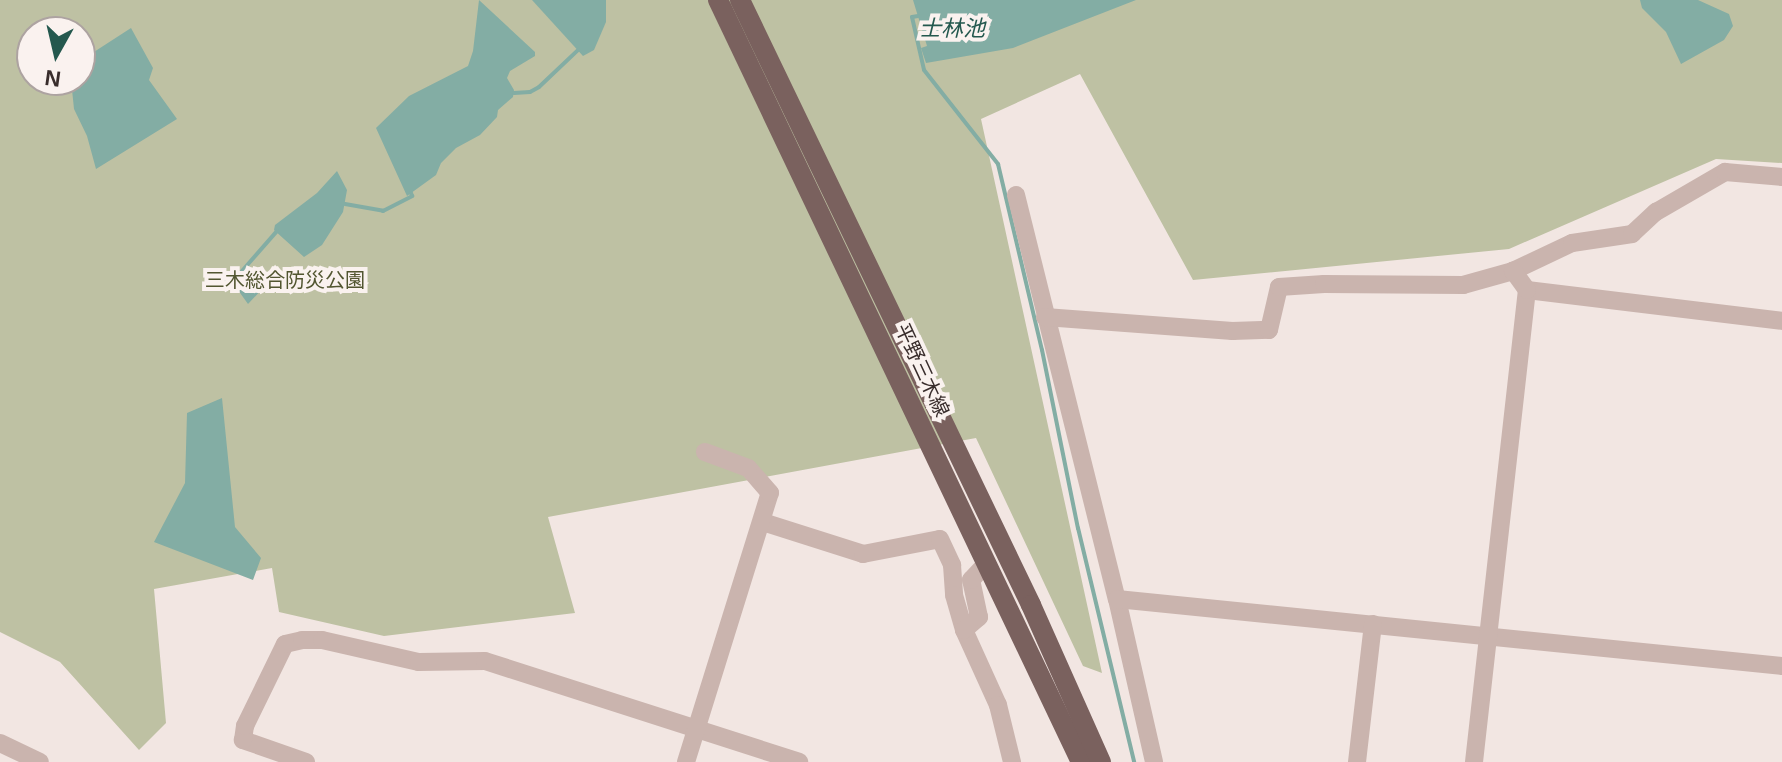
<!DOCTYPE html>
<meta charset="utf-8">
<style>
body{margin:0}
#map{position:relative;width:1782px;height:762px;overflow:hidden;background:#f2e6e2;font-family:Helvetica,"Noto Sans JP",sans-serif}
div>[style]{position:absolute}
.green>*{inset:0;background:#bec1a3}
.water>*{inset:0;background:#83ada4}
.stream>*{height:4px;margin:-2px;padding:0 2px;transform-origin:2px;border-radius:2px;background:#83ada4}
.minor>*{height:18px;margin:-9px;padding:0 9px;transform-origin:9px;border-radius:9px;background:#cab4ae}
.major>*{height:20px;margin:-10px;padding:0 10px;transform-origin:10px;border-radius:10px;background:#7a615e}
span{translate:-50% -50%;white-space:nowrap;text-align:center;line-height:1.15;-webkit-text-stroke:8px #faf2ef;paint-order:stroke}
.park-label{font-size:20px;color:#525631}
.street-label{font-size:20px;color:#392d2c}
.water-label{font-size:22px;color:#24584e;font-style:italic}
.north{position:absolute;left:16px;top:16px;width:80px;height:80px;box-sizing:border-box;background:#faf2ef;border:2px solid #ada3a1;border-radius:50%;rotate:188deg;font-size:22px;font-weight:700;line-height:32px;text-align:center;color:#392d2c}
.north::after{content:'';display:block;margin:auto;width:28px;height:36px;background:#24584e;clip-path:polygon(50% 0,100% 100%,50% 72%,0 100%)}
</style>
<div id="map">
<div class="green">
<i style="clip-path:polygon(evenodd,0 0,1782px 0,1782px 163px,1716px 159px,1509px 249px,1193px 280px,1080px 74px,981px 119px,1102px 673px,1083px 666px,976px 438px,548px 517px,575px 613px,384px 636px,279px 612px,272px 568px,154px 589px,166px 723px,139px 750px,60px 662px,0 632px,0 0,32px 32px,80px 32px,80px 80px,32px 80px,32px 32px)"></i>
</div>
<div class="water">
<i style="clip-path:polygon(479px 0,535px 52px,535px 56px,510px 71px,507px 78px,514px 90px,513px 97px,498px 110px,497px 117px,480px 135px,456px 148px,441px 163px,436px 175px,407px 196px,376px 128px,409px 96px,468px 66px,473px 51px)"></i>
<i style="clip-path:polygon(532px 0,606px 0,606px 22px,594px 50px,583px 56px)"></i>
<i style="clip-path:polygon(913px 0,1136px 0,1013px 48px,926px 63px,921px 48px,927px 46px)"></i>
<i style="clip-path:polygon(1640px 0,1698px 0,1729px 14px,1733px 26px,1724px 40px,1681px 64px,1666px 32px,1642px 8px)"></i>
<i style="clip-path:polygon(131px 28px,153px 68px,149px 80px,177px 119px,96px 169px,87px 136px,74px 109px,71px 80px,80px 80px,80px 61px)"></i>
<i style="clip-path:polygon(337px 171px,347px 190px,343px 212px,322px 245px,304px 257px,274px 230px,275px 225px,317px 193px)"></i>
<i style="clip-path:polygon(235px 269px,268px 283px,248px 304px,238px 290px,221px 282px,222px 275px)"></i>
<i style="clip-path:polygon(222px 398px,235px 527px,261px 558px,253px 580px,154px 542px,185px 483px,187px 413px)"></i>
</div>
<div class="stream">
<i style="left:918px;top:16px;width:6px;rotate:171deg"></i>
<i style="left:912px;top:17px;width:54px;rotate:77.2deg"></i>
<i style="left:924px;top:70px;width:120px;rotate:51.8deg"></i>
<i style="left:998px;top:164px;width:191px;rotate:76.7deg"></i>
<i style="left:1042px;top:350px;width:182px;rotate:78.6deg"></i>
<i style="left:1078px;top:528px;width:241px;rotate:76.5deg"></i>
<i style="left:514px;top:93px;width:16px;rotate:-4deg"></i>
<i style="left:530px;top:92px;width:10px;rotate:-29deg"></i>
<i style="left:539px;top:87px;width:54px;rotate:-43.5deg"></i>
<i style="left:345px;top:204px;width:39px;rotate:10deg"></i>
<i style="left:383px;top:211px;width:33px;rotate:-27deg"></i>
<i style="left:412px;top:196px;width:3px;rotate:-108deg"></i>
<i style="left:242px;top:271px;width:53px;rotate:-48.8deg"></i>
</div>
<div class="minor">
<i style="left:1016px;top:195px;width:416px;rotate:76deg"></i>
<i style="left:1117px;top:599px;width:167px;rotate:77.2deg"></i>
<i style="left:1527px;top:290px;width:257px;rotate:6.9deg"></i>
<i style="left:1045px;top:317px;width:188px;rotate:4.3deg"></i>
<i style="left:1232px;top:331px;width:37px;rotate:-2deg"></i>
<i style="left:1269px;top:330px;width:44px;rotate:-76.9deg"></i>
<i style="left:1279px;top:287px;width:45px;rotate:-3.8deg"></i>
<i style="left:1324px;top:284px;width:139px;rotate:0.4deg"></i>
<i style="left:1463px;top:285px;width:52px;rotate:-15.6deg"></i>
<i style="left:1513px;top:271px;width:65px;rotate:-25.4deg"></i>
<i style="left:1572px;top:243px;width:61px;rotate:-8.5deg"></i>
<i style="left:1632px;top:234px;width:33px;rotate:-43deg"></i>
<i style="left:1656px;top:212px;width:80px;rotate:-30.1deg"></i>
<i style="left:1725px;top:172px;width:57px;rotate:5deg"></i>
<i style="left:763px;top:522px;width:105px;rotate:17.7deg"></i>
<i style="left:863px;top:554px;width:78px;rotate:-11deg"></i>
<i style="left:940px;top:539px;width:29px;rotate:65deg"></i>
<i style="left:952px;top:565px;width:30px;rotate:86deg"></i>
<i style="left:954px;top:595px;width:36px;rotate:74deg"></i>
<i style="left:964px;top:630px;width:82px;rotate:65.6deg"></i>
<i style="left:998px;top:705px;width:59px;rotate:76.2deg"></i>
<i style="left:1117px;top:599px;width:668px;rotate:5.75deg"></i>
<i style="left:964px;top:630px;width:20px;rotate:-41deg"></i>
<i style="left:979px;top:617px;width:38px;rotate:-102deg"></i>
<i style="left:971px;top:580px;width:23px;rotate:-47deg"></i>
<i style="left:0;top:743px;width:44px;rotate:25.4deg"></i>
<i style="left:306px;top:762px;width:67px;rotate:-160.8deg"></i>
<i style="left:243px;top:740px;width:14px;rotate:-82deg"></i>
<i style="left:245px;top:726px;width:91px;rotate:-64deg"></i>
<i style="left:285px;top:644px;width:17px;rotate:-13deg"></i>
<i style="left:302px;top:640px;width:20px"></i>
<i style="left:322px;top:640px;width:99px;rotate:12.8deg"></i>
<i style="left:419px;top:662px;width:66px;rotate:-0.9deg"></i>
<i style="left:485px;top:661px;width:330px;rotate:17.8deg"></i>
<i style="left:686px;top:762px;width:282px;rotate:-72.7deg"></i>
<i style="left:770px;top:493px;width:33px;rotate:-131deg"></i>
<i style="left:748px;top:468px;width:46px;rotate:-159.6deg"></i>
<i style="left:1357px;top:762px;width:139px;rotate:-83.4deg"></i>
<i style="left:1474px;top:762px;width:475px;rotate:-83.6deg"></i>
<i style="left:1527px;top:290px;width:24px;rotate:-126deg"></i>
</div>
<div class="major">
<i style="left:718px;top:0;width:844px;rotate:64.53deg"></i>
<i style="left:740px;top:0;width:671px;rotate:64.31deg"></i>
<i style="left:1031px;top:605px;width:172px;rotate:66deg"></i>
</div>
<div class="park-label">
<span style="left:285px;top:280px">三木総合防災公園</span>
</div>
<div class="street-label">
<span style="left:922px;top:370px;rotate:65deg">平野三木線</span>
</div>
<div class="water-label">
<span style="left:952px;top:29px">士林池</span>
</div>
<div class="north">N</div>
</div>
